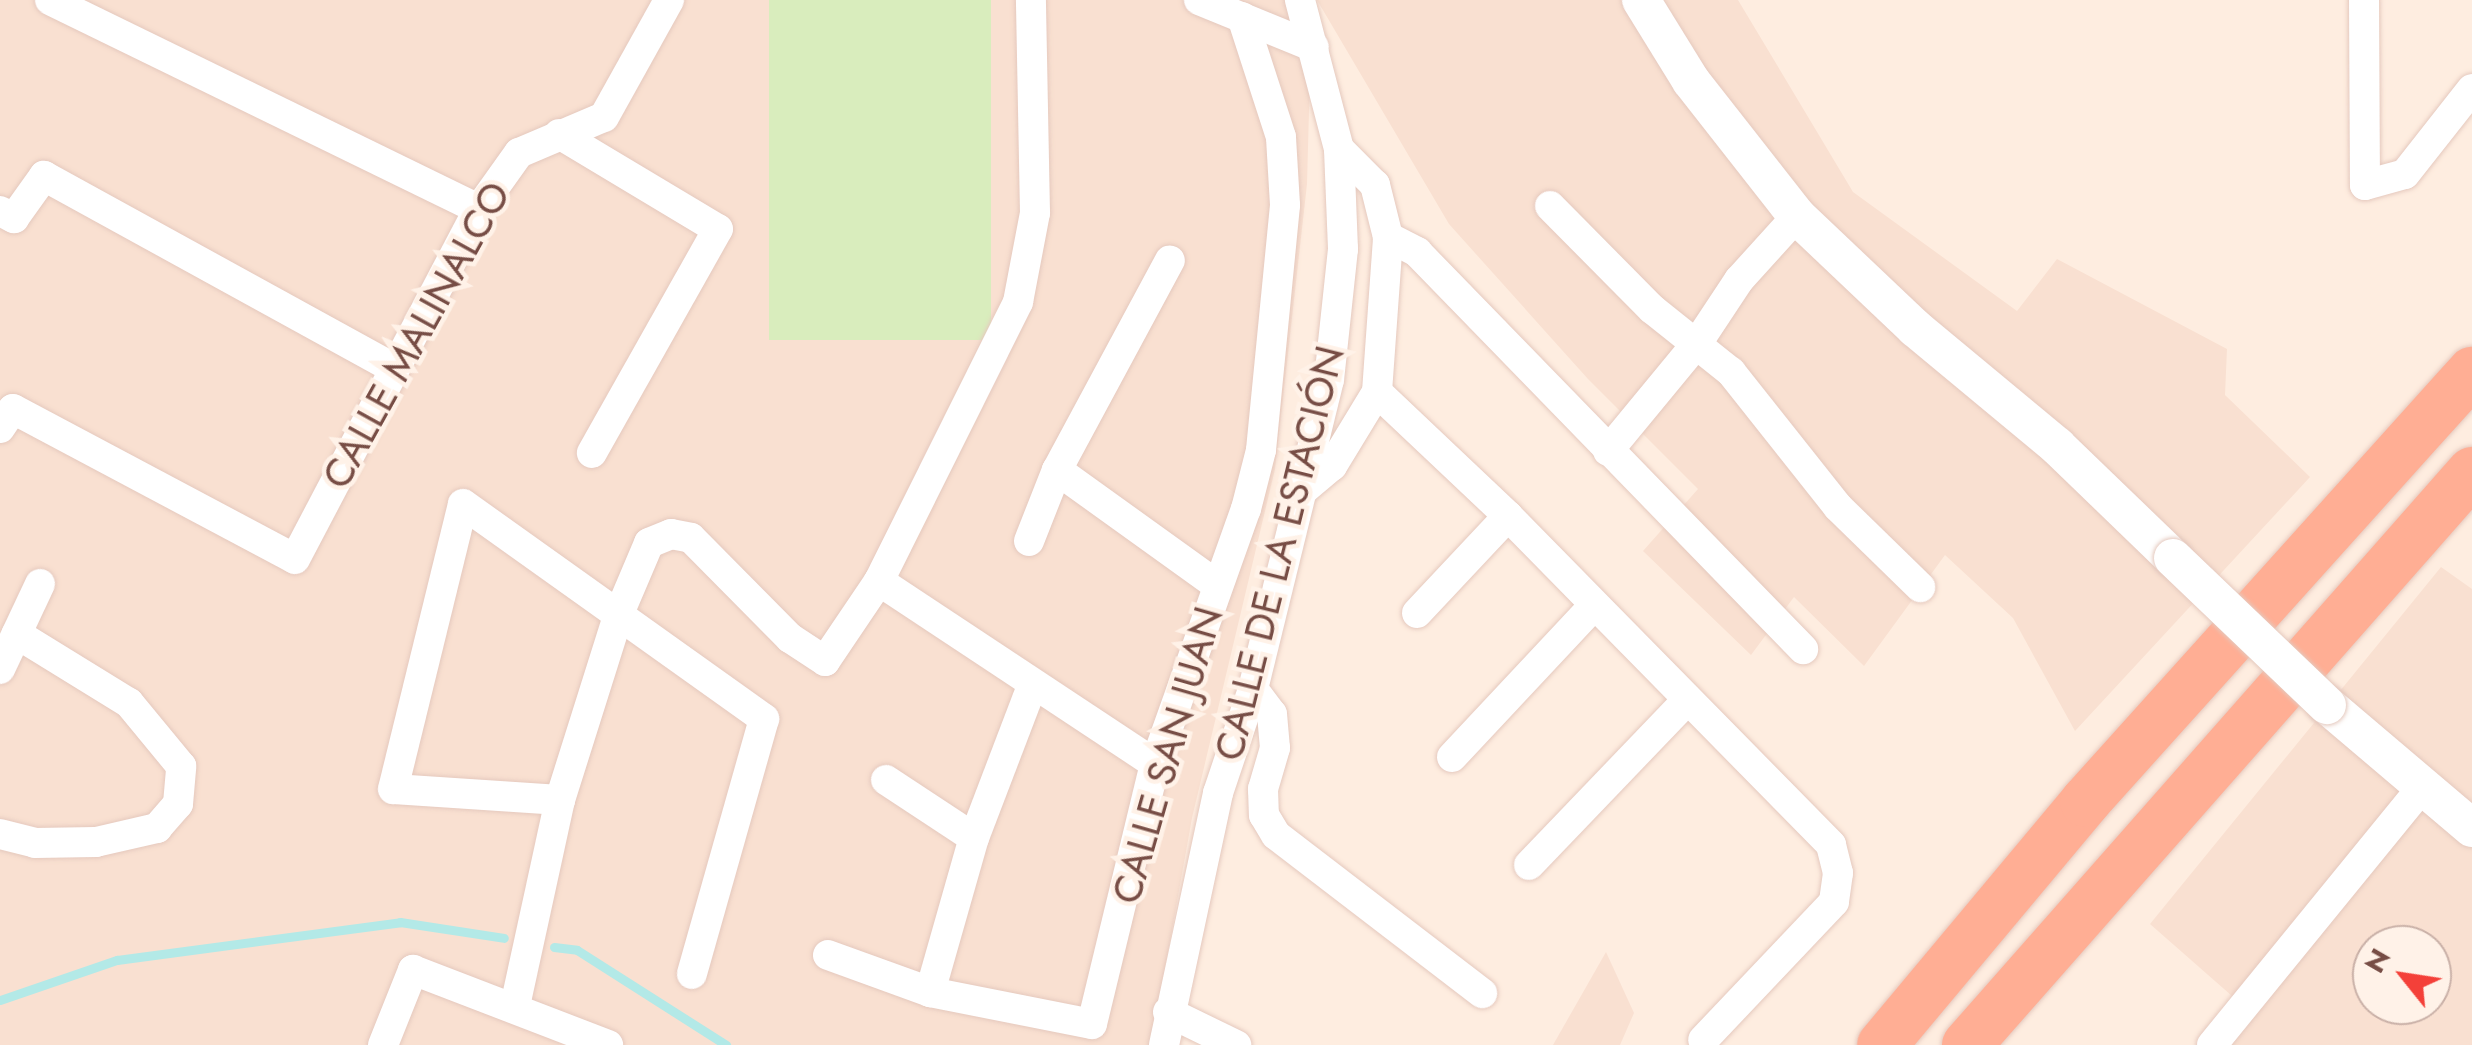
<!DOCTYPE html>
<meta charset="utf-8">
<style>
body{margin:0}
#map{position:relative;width:2472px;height:1045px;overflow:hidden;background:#feede0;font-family:Jost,sans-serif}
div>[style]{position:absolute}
.residential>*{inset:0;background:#f9e0d1}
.green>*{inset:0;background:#d9edbd;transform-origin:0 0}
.stream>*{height:9px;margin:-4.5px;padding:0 4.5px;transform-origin:4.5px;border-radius:4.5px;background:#b3e9e7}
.roads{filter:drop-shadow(0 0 2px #e5c9be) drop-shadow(0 0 2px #e5c9be)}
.minor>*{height:30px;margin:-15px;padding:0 15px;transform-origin:15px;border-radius:15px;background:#fff}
.tertiary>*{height:38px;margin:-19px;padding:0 19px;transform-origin:19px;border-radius:19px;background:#fff}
.trunk>*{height:50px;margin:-25px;padding:0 25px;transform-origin:25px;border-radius:25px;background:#ffae94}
.bridges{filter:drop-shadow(0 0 2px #e5c9be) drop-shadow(0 0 2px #e5c9be)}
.tertiary-bridge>*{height:38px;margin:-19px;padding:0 19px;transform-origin:19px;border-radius:19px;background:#fff}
span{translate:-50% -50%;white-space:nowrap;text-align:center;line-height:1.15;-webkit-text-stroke:9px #fff2e8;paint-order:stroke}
.street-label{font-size:40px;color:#774d45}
.north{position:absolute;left:2352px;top:925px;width:100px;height:100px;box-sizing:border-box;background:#fff2e8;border:2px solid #c9b0a7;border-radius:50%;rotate:300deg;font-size:28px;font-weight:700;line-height:40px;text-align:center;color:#774d45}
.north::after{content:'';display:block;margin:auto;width:35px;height:45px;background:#f44039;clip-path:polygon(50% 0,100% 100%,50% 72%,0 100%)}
</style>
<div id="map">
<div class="residential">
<i style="clip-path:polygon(0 0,1312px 0,1307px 184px,1275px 469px,1192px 818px,1152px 1041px,1159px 1045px,0 1045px)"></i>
<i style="clip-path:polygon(1317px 0,1738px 0,1853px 192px,2017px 311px,2057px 259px,2227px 349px,2225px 395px,2310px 477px,2075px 731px,2013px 618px,1945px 555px,1864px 666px,1794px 597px,1751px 655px,1643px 551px,1698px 489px,1588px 379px,1449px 224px)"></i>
<i style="clip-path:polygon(evenodd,2441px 567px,2472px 589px,2472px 1045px,2208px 1045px,2240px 1003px,2150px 924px,2441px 567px,2372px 945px,2432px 945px,2432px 1005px,2372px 1005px,2372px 945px)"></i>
<i style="clip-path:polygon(1606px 952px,1634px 1013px,1620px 1045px,1553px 1045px)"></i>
</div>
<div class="green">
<i style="left:769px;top:0;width:222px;height:340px"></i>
</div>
<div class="stream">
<i style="left:554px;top:947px;width:23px;rotate:7deg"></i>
<i style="left:577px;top:950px;width:177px;rotate:32.5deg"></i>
<i style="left:0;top:1000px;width:124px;rotate:-18.9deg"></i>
<i style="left:117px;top:960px;width:286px;rotate:-7.6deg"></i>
<i style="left:400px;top:922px;width:105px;rotate:8.7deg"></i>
</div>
<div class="roads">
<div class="minor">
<i style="left:50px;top:0;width:477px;rotate:26deg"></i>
<i style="left:1199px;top:0;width:124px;rotate:22.2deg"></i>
<i style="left:2364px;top:0;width:185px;rotate:89.7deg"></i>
<i style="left:2365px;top:185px;width:41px;rotate:-15.4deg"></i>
<i style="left:2405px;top:174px;width:108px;rotate:-51.8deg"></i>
<i style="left:559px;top:134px;width:185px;rotate:30.9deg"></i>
<i style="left:718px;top:229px;width:257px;rotate:119.4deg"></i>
<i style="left:1550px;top:206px;width:145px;rotate:45.3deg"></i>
<i style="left:1652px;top:309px;width:101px;rotate:38.6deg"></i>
<i style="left:1731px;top:372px;width:172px;rotate:51.6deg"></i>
<i style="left:1838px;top:507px;width:115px;rotate:44.3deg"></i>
<i style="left:0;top:211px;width:16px;rotate:27deg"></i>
<i style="left:14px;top:218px;width:52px;rotate:-54.5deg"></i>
<i style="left:44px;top:176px;width:398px;rotate:28.8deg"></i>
<i style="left:1388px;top:237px;width:33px;rotate:27deg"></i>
<i style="left:1417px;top:252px;width:554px;rotate:45.8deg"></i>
<i style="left:1377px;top:392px;width:180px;rotate:43.4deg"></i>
<i style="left:1508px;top:516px;width:461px;rotate:45.5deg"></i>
<i style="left:1831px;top:845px;width:29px;rotate:76deg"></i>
<i style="left:1838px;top:873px;width:29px;rotate:98deg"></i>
<i style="left:1834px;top:902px;width:190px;rotate:133.5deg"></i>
<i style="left:0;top:428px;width:23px;rotate:-56deg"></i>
<i style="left:13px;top:409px;width:319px;rotate:28deg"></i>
<i style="left:295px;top:559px;width:395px;rotate:-62.3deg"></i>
<i style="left:479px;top:209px;width:69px;rotate:-54.5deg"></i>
<i style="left:519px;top:153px;width:92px;rotate:-23deg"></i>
<i style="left:604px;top:117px;width:134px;rotate:-60.9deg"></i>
<i style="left:1608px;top:451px;width:141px;rotate:-50.5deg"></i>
<i style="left:1698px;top:342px;width:74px;rotate:-56.5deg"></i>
<i style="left:1739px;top:280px;width:86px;rotate:-47.8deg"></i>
<i style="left:1057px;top:470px;width:197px;rotate:35.7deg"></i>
<i style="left:1303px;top:490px;width:38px;rotate:-40deg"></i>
<i style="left:1332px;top:466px;width:87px;rotate:-58.7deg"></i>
<i style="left:1377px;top:392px;width:155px;rotate:-85.9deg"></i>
<i style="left:1388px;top:237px;width:54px;rotate:-104deg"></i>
<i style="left:1375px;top:185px;width:51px;rotate:-135deg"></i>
<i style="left:1029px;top:541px;width:76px;rotate:-68.5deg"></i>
<i style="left:1057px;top:470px;width:238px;rotate:-61.7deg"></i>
<i style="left:879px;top:581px;width:331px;rotate:33.5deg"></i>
<i style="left:1417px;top:613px;width:133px;rotate:-46.8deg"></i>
<i style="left:0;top:669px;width:94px;rotate:-64.8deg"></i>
<i style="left:1253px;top:689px;width:31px;rotate:53deg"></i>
<i style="left:1272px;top:714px;width:34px;rotate:85deg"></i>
<i style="left:1275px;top:748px;width:43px;rotate:106.3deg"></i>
<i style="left:1263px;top:789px;width:26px;rotate:88deg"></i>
<i style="left:1264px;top:815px;width:23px;rotate:59deg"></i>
<i style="left:1276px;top:835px;width:260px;rotate:37.5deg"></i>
<i style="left:1452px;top:757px;width:208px;rotate:-46.9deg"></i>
<i style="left:886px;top:780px;width:105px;rotate:33.4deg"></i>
<i style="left:560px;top:800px;width:167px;rotate:-176.2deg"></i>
<i style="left:393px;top:789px;width:293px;rotate:-76.2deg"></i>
<i style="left:463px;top:504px;width:370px;rotate:35.5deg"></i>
<i style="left:764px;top:719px;width:265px;rotate:105.8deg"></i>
<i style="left:0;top:834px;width:36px;rotate:14deg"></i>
<i style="left:35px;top:843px;width:61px;rotate:-0.9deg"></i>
<i style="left:96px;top:842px;width:63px;rotate:-12.9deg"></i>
<i style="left:157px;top:828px;width:32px;rotate:-49deg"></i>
<i style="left:178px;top:804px;width:38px;rotate:-85deg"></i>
<i style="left:181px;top:766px;width:82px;rotate:-129.5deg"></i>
<i style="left:129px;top:703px;width:132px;rotate:-148.4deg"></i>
<i style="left:1529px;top:865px;width:228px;rotate:-46.2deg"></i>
<i style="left:828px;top:955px;width:109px;rotate:19.9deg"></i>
<i style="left:930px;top:992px;width:165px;rotate:11.2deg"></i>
<i style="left:1092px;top:1024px;width:268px;rotate:-76.4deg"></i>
<i style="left:1155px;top:764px;width:271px;rotate:-70.4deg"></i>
<i style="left:1246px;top:509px;width:61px;rotate:-75.7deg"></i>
<i style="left:1261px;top:450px;width:246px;rotate:-84.4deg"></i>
<i style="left:1285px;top:205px;width:68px;rotate:-93.4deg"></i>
<i style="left:1281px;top:137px;width:126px;rotate:-108deg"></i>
<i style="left:930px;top:992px;width:160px;rotate:-74.1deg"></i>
<i style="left:974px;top:838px;width:163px;rotate:-69.1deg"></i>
<i style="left:515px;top:1006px;width:211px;rotate:-77.7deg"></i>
<i style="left:560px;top:800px;width:193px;rotate:-72.5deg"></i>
<i style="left:618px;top:616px;width:79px;rotate:-67deg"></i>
<i style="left:649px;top:543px;width:24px;rotate:-22deg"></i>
<i style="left:671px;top:534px;width:20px;rotate:11deg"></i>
<i style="left:691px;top:538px;width:141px;rotate:45.3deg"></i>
<i style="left:790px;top:638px;width:42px;rotate:33.3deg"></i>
<i style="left:825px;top:661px;width:97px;rotate:-56deg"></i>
<i style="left:879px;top:581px;width:312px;rotate:-63.5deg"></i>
<i style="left:1018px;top:302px;width:91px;rotate:-79.2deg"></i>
<i style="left:1035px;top:213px;width:213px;rotate:-91.1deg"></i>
<i style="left:1168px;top:1012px;width:76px;rotate:25.9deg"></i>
<i style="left:383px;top:1045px;width:81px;rotate:-68.2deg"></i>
<i style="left:413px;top:970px;width:209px;rotate:21deg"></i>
<i style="left:1164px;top:1045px;width:258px;rotate:-77.9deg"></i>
<i style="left:1218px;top:793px;width:110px;rotate:-71.4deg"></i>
<i style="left:1253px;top:689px;width:318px;rotate:-76.2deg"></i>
<i style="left:1329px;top:380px;width:132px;rotate:-83.9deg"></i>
<i style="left:1343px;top:249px;width:100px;rotate:-92.3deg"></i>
<i style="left:1339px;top:149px;width:154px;rotate:-104.7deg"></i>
<i style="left:2212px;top:1045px;width:337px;rotate:-50.8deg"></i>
</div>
<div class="tertiary">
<i style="left:1641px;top:0;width:95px;rotate:58.3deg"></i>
<i style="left:1691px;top:81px;width:172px;rotate:51.9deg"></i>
<i style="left:1797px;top:216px;width:163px;rotate:43.5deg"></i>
<i style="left:1915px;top:328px;width:185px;rotate:39.7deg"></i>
<i style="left:2057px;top:446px;width:161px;rotate:44deg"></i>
<i style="left:2327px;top:705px;width:190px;rotate:40.3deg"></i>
</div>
<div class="trunk">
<i style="left:1882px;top:1045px;width:317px;rotate:-50.1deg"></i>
<i style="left:2085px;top:802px;width:579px;rotate:-48.01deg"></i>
<i style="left:1967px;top:1045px;width:764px;rotate:-48.61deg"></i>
</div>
</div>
<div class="bridges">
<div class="tertiary-bridge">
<i style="left:2173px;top:558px;width:213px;rotate:43.7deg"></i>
</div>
</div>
<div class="street-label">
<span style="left:416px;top:335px;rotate:-61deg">CALLE MALINALCO</span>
<span style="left:1279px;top:553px;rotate:-76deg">CALLE DE LA ESTACIÓN</span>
<span style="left:1167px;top:755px;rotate:-74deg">CALLE SAN JUAN</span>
</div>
<div class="north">N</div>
</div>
